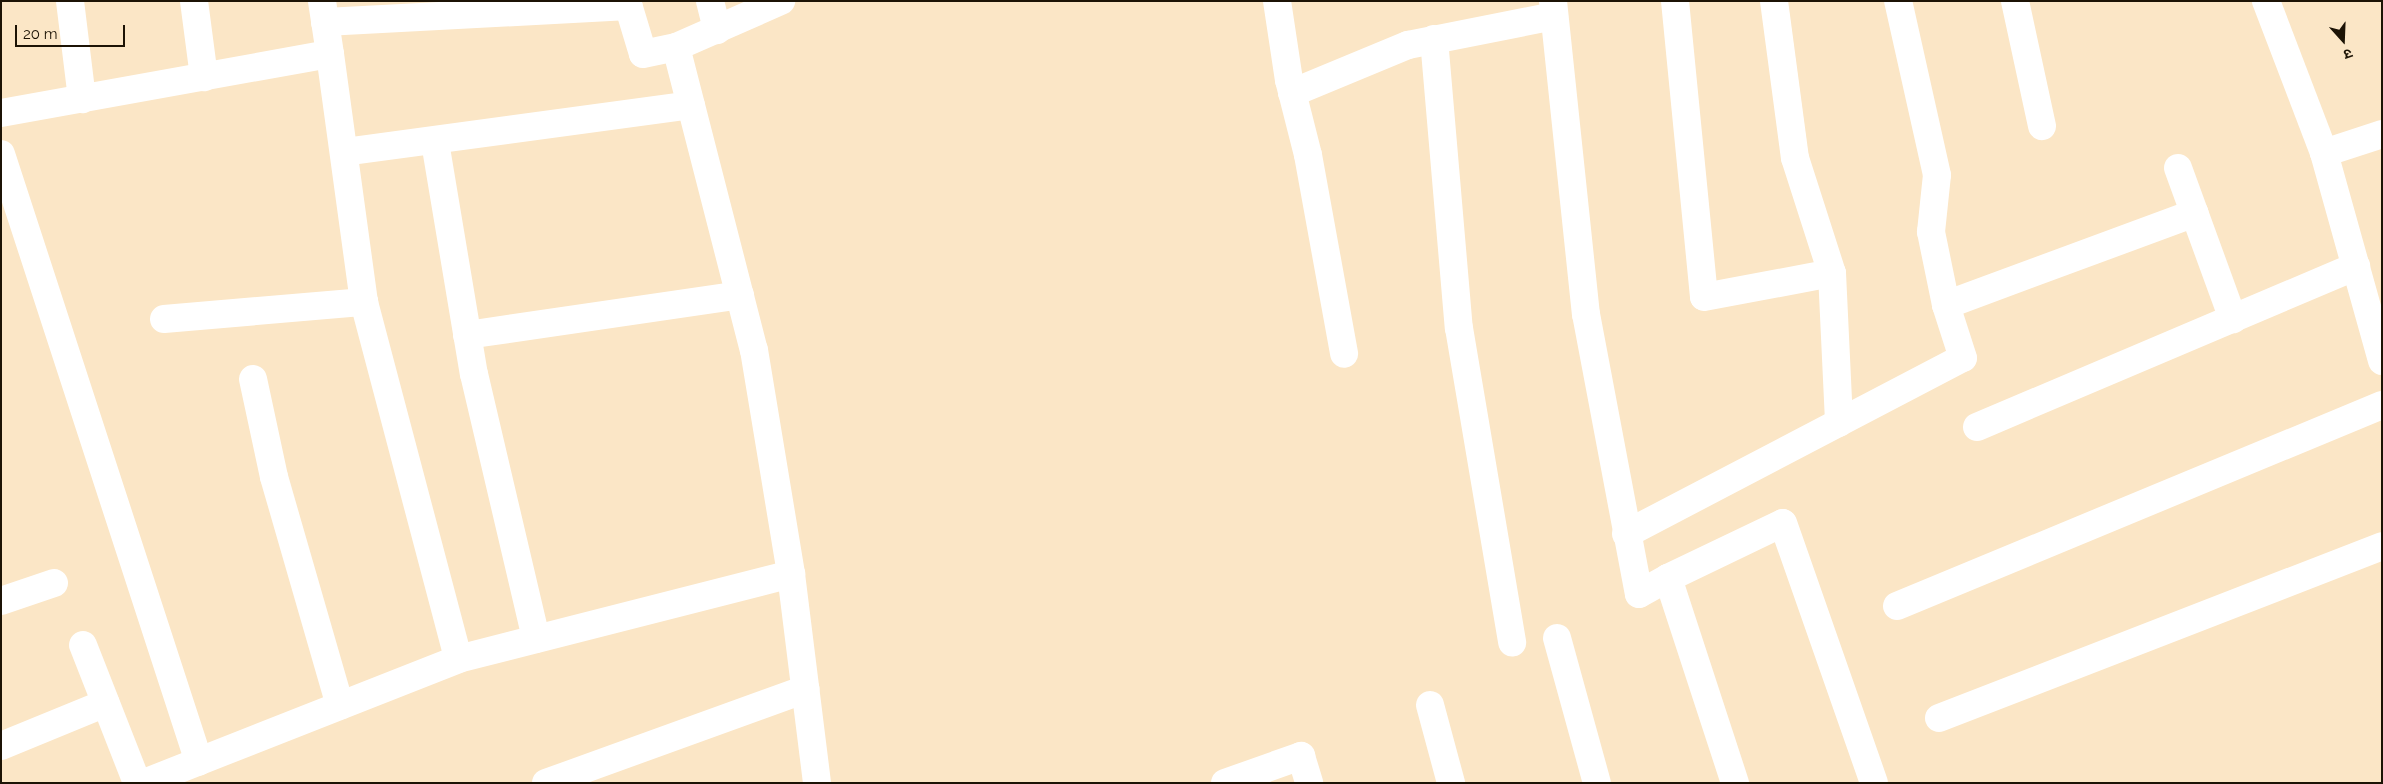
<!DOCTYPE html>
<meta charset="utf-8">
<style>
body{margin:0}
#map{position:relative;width:2383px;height:784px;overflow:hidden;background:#fbe6c6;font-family:Raleway,"Noto Sans Devanagari",sans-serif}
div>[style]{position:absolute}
.minor>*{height:28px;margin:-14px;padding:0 14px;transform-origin:14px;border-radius:14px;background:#fff}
span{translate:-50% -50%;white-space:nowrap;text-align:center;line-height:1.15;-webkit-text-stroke:4px #fbe6c6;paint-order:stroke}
.frame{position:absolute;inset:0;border:2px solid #1c1305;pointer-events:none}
.north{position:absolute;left:2318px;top:15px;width:50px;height:50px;-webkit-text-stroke:4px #fbe6c6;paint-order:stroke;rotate:160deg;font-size:14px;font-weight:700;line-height:20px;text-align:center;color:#1c1305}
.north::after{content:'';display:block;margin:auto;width:18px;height:22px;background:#1c1305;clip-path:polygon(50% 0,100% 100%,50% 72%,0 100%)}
.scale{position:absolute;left:15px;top:25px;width:110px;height:22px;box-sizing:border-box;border:2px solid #1c1305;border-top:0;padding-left:6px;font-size:15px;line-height:18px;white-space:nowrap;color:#1c1305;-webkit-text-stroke:4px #fbe6c6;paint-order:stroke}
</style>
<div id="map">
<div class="minor">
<i style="left:70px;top:1px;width:99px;rotate:83deg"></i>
<i style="left:194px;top:1px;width:77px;rotate:82.5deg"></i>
<i style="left:627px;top:1px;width:55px;rotate:73.2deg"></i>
<i style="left:643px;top:54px;width:34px;rotate:-12deg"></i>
<i style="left:676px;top:47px;width:115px;rotate:-23.7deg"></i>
<i style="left:710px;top:1px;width:30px;rotate:76deg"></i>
<i style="left:1277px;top:1px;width:80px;rotate:81.4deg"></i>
<i style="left:1289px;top:80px;width:77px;rotate:75.8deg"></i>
<i style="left:1308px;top:155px;width:202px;rotate:79.7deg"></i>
<i style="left:1553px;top:1px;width:315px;rotate:84deg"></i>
<i style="left:1586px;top:314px;width:285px;rotate:79.3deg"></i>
<i style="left:1639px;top:594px;width:33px;rotate:-29deg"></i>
<i style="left:1675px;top:1px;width:297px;rotate:84.4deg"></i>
<i style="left:1704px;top:297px;width:130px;rotate:-10.6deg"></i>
<i style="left:1774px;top:1px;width:158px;rotate:82.4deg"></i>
<i style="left:1795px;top:158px;width:121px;rotate:72.2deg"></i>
<i style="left:1832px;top:273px;width:150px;rotate:87.3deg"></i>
<i style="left:2015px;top:1px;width:128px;rotate:77.8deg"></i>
<i style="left:2266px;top:1px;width:163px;rotate:69.1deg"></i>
<i style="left:2324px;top:153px;width:216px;rotate:74.4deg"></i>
<i style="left:325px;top:22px;width:304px;rotate:-3deg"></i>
<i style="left:1434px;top:39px;width:290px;rotate:85.1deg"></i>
<i style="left:1459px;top:328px;width:319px;rotate:80.4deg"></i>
<i style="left:676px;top:47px;width:313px;rotate:75.6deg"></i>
<i style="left:754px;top:350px;width:227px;rotate:80.6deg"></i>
<i style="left:791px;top:574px;width:211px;rotate:82.9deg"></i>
<i style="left:330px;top:54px;width:250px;rotate:82.2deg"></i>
<i style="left:364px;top:302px;width:369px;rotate:75.2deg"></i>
<i style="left:1292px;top:93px;width:126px;rotate:-22.5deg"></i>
<i style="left:1408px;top:45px;width:149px;rotate:-11.2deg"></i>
<i style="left:1px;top:113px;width:334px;rotate:-10.2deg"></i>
<i style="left:330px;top:54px;width:54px;rotate:-98.6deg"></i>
<i style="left:435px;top:142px;width:235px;rotate:80.5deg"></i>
<i style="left:474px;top:374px;width:272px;rotate:76.8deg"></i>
<i style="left:344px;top:152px;width:350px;rotate:-7.7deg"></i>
<i style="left:2324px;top:153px;width:61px;rotate:-18.1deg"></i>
<i style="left:1px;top:154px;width:639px;rotate:71.96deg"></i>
<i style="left:2178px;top:168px;width:161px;rotate:70deg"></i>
<i style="left:1946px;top:305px;width:265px;rotate:-20.3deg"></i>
<i style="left:164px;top:319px;width:201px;rotate:-4.9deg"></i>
<i style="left:467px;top:335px;width:276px;rotate:-8.3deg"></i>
<i style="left:253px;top:379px;width:100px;rotate:77.9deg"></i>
<i style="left:274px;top:477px;width:238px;rotate:73.9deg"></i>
<i style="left:1977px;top:427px;width:412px;rotate:-23deg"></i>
<i style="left:1626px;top:534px;width:380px;rotate:-27.6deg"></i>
<i style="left:1963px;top:358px;width:56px;rotate:-107.8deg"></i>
<i style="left:1946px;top:305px;width:75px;rotate:-101.6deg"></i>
<i style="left:1931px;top:232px;width:57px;rotate:-84deg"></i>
<i style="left:1937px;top:175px;width:178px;rotate:-102.6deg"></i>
<i style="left:1px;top:601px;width:56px;rotate:-18.8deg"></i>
<i style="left:1897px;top:606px;width:525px;rotate:-22.51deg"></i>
<i style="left:1557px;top:638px;width:150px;rotate:74.6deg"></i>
<i style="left:83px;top:645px;width:148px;rotate:68.6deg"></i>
<i style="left:1430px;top:705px;width:81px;rotate:74.9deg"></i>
<i style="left:1939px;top:718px;width:475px;rotate:-21.2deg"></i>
<i style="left:1px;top:746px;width:113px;rotate:-22.3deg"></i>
<i style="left:144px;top:783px;width:338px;rotate:-21.5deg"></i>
<i style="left:458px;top:659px;width:344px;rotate:-14.3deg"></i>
<i style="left:546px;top:783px;width:276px;rotate:-19.9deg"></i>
<i style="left:1225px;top:783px;width:81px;rotate:-19.6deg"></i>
<i style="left:1301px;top:756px;width:28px;rotate:73deg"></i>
<i style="left:1735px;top:783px;width:216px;rotate:-108.1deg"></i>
<i style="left:1668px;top:578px;width:127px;rotate:-25.6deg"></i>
<i style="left:1783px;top:523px;width:275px;rotate:70.7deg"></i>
</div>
<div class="frame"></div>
<div class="north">उ</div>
<div class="scale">20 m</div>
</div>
